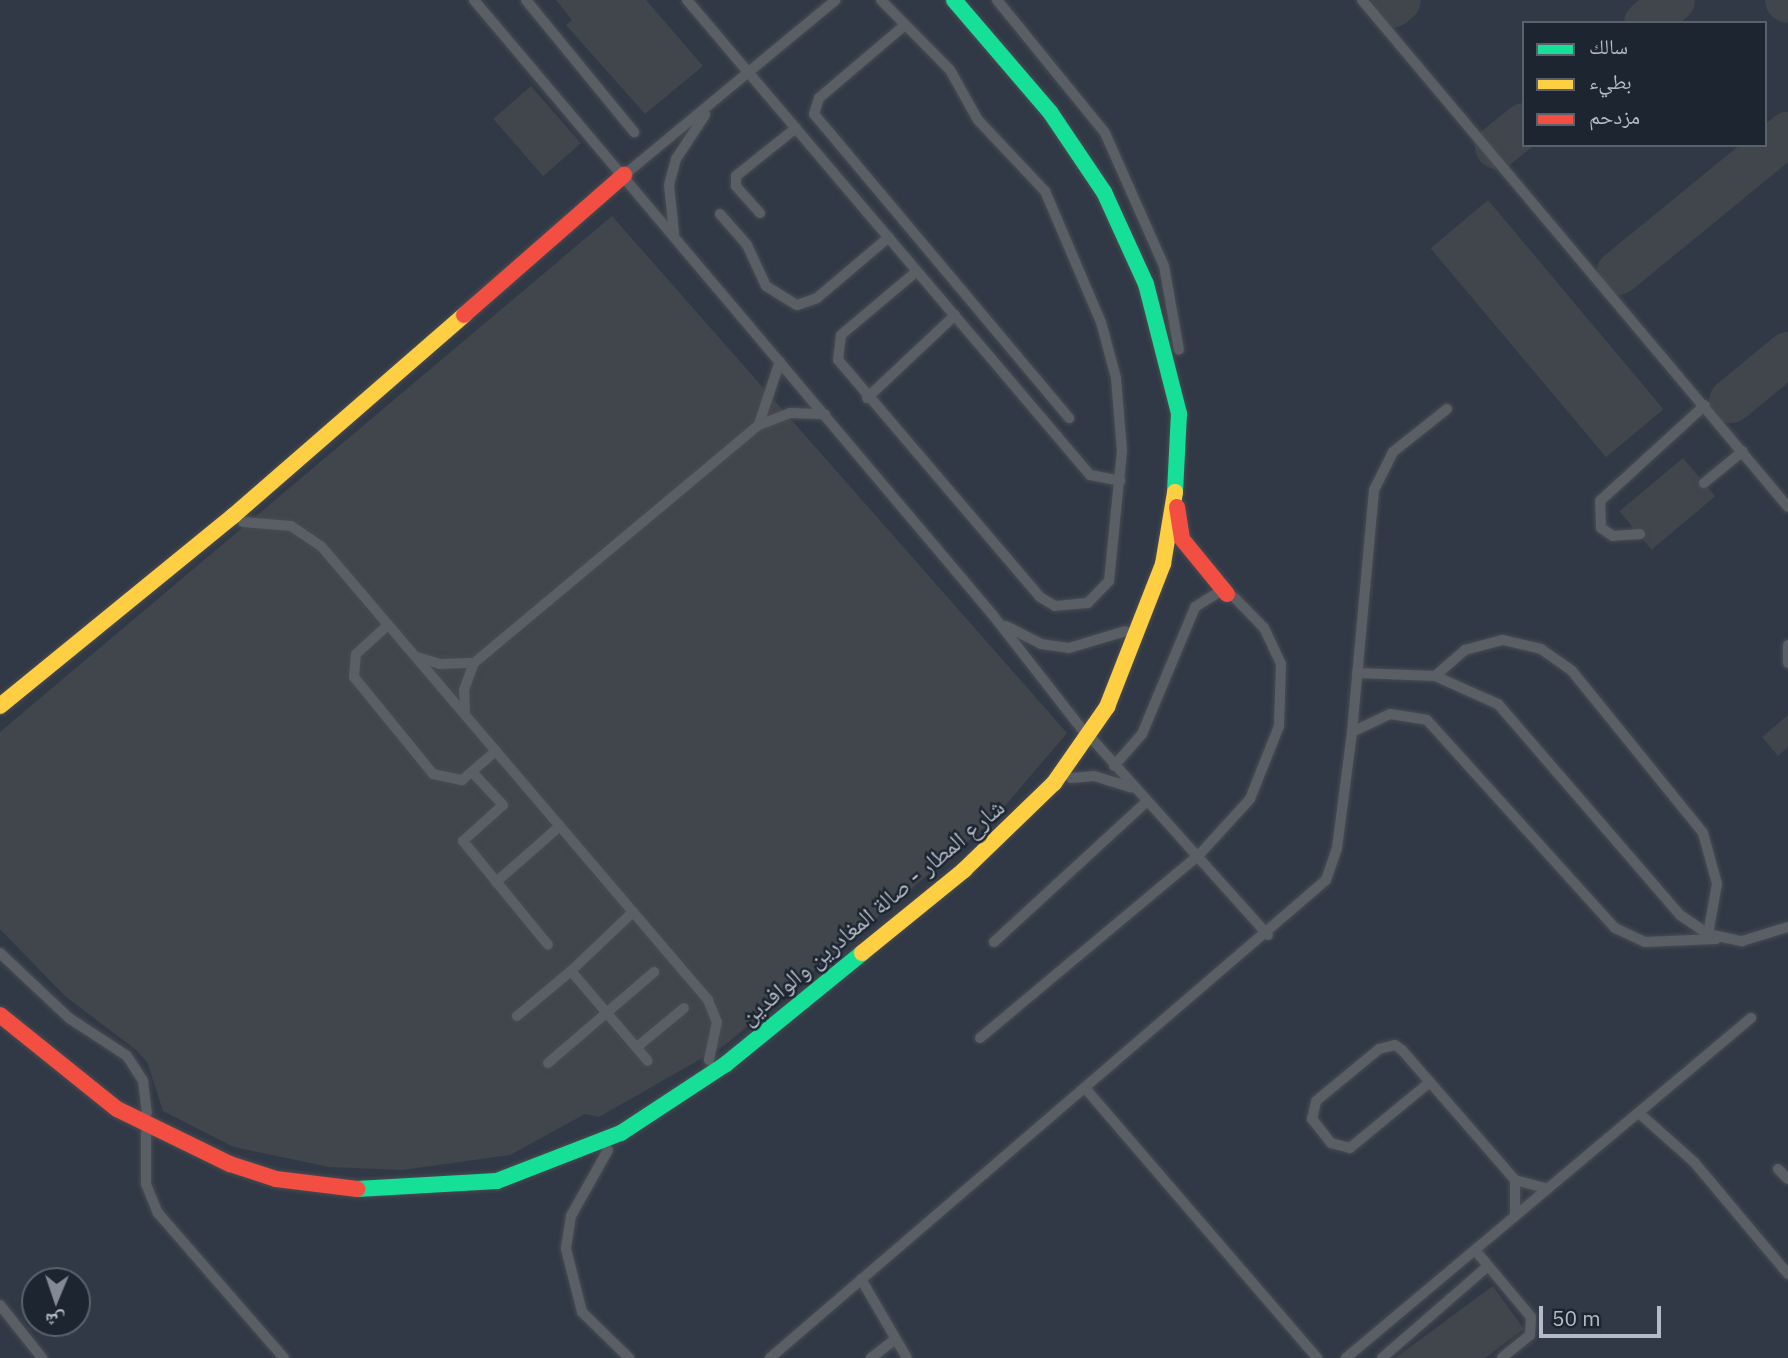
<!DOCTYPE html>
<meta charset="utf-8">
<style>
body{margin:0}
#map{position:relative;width:1788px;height:1358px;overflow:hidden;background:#2a2f36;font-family:"IBM Plex Sans","Noto Naskh Arabic",sans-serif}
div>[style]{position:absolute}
.airport>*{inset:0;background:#313946}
.taxiway>*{height:44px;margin:-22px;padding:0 22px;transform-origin:22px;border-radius:22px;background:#41464c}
.building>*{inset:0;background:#41464c;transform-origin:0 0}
.roads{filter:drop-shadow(0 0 2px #484b51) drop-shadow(0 0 2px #484b51)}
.lane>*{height:10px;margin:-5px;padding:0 5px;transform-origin:5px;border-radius:5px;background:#5a5e65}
.fast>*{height:16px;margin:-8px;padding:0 8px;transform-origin:8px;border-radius:8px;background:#16e098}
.slow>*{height:16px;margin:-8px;padding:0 8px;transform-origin:8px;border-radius:8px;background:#ffcf43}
.jam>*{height:16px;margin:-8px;padding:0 8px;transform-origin:8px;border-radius:8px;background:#f24e42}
span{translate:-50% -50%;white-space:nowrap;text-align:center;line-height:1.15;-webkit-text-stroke:5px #1d2531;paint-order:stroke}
.street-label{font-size:24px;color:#b4bbc8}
.legend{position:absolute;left:1522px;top:21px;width:245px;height:126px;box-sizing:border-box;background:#1d2531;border:2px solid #59616d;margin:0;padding:9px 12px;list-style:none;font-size:21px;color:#b4bbc8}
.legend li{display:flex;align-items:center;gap:14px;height:35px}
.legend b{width:35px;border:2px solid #59616d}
.north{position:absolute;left:21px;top:1267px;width:70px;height:70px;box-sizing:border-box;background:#1d2531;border:2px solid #59616d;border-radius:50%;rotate:182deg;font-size:19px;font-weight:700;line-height:28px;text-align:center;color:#b4bbc8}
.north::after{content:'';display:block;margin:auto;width:24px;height:32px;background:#848a95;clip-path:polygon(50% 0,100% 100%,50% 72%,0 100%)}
.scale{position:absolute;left:1539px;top:1306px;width:122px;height:32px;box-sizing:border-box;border:4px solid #b4bbc8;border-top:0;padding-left:9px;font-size:21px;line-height:24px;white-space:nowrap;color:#b4bbc8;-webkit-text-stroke:5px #1d2531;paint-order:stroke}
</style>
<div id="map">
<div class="airport">
<i style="clip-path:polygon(evenodd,0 0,1788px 0,1788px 1358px,0 1358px,0 0,1524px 23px,1765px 23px,1765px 145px,1524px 145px,1524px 23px,0 0,35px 1281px,77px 1281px,77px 1323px,35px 1323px,35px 1281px)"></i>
</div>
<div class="taxiway">
<i style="left:1787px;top:0;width:1px;rotate:45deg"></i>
<i style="left:1392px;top:6px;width:9px;rotate:-41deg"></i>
<i style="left:1646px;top:23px;width:35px;rotate:-40deg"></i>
<i style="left:1497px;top:147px;width:35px;rotate:-39deg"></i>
<i style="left:1618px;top:273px;width:220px;rotate:-39.3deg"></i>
<i style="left:1731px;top:401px;width:74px;rotate:-39.5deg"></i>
</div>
<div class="building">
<i style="clip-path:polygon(556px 0,646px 0,703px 66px,645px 114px,566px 25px,572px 20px)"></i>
<i style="left:531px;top:86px;width:76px;height:50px;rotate:49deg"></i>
<i style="left:1488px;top:200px;width:273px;height:75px;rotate:50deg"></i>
<i style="clip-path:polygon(612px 216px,1067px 733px,993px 820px,725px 1045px,599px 1117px,585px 1114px,510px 1155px,402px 1170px,329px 1167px,234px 1147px,163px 1111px,147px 1062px,136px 1050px,65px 996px,0 929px,0 732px)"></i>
<i style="left:1683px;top:458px;width:50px;height:83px;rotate:50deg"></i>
<i style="clip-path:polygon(1788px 715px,1788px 747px,1778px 756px,1762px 737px)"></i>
<i style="clip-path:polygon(1493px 1286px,1524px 1329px,1485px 1358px,1395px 1358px)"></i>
</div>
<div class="roads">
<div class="lane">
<i style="left:474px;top:0;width:803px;rotate:49.85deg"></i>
<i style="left:992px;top:614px;width:146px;rotate:52deg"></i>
<i style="left:526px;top:0;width:171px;rotate:50.7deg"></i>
<i style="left:687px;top:0;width:623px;rotate:49.69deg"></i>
<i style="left:1090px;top:475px;width:31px;rotate:11deg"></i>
<i style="left:881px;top:0;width:98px;rotate:45.4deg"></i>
<i style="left:950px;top:70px;width:57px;rotate:60.8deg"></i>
<i style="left:978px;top:120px;width:98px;rotate:46.7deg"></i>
<i style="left:1045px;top:191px;width:142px;rotate:66.9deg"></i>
<i style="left:1101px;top:322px;width:58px;rotate:75deg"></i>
<i style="left:1116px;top:378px;width:73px;rotate:85.3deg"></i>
<i style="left:1122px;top:451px;width:131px;rotate:95.7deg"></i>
<i style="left:1109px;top:581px;width:30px;rotate:134deg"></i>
<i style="left:1088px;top:603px;width:33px;rotate:175deg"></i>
<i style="left:1055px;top:606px;width:17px;rotate:-149deg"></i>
<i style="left:1040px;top:597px;width:311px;rotate:-130.4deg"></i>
<i style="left:838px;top:360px;width:25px;rotate:-83deg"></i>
<i style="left:841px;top:335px;width:99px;rotate:-40.1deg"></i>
<i style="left:997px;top:0;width:171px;rotate:50.9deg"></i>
<i style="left:1105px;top:133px;width:145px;rotate:66.1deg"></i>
<i style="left:1164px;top:266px;width:85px;rotate:79.9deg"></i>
<i style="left:1362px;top:0;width:662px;rotate:49.96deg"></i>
<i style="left:905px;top:25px;width:113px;rotate:139.7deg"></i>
<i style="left:819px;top:98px;width:17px;rotate:107deg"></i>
<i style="left:814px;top:114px;width:397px;rotate:50deg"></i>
<i style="left:629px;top:171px;width:268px;rotate:-39.6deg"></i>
<i style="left:760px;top:213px;width:36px;rotate:-132deg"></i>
<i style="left:736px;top:186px;width:10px;rotate:-90deg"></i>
<i style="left:736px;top:176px;width:77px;rotate:-38.7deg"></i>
<i style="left:720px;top:214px;width:41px;rotate:48.9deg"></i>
<i style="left:747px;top:245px;width:45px;rotate:65.1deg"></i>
<i style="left:766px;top:286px;width:36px;rotate:32deg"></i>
<i style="left:797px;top:305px;width:21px;rotate:-19deg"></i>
<i style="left:817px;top:298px;width:94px;rotate:-40.3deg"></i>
<i style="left:674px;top:233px;width:48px;rotate:-95.9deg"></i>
<i style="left:669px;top:185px;width:27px;rotate:-75deg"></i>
<i style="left:676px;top:159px;width:53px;rotate:-56.6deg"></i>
<i style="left:867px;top:398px;width:121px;rotate:-43.3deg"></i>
<i style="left:759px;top:424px;width:66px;rotate:-71.6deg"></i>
<i style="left:1704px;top:483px;width:50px;rotate:-39.4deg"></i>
<i style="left:243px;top:522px;width:48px;rotate:4.8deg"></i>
<i style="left:291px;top:526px;width:36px;rotate:34deg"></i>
<i style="left:321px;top:546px;width:597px;rotate:49.55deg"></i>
<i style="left:708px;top:1000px;width:24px;rotate:68deg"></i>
<i style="left:717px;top:1022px;width:39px;rotate:102deg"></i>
<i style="left:1640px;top:534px;width:27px;rotate:176deg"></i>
<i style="left:1613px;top:536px;width:14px;rotate:-146deg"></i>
<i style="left:1601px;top:528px;width:27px;rotate:-92deg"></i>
<i style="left:1600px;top:501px;width:142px;rotate:-42.4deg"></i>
<i style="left:388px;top:625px;width:43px;rotate:137.8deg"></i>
<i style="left:356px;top:654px;width:23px;rotate:95deg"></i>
<i style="left:354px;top:677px;width:125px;rotate:50.8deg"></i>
<i style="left:433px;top:774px;width:30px;rotate:12deg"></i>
<i style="left:462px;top:780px;width:45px;rotate:-40.5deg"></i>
<i style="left:1006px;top:626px;width:39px;rotate:27deg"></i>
<i style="left:1041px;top:644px;width:28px;rotate:8deg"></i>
<i style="left:1069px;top:648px;width:59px;rotate:-16.6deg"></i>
<i style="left:1788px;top:645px;width:18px;rotate:90deg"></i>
<i style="left:417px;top:657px;width:24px;rotate:17deg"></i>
<i style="left:440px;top:664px;width:34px;rotate:-2deg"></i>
<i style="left:1357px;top:673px;width:78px;rotate:2.2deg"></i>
<i style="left:1435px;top:676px;width:69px;rotate:24deg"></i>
<i style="left:1498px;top:704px;width:279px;rotate:49.2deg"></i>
<i style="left:1680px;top:915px;width:34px;rotate:34deg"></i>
<i style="left:1708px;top:934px;width:35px;rotate:12deg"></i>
<i style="left:1742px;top:941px;width:48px;rotate:-16.9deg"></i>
<i style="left:1435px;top:676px;width:40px;rotate:-41deg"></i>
<i style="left:1465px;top:650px;width:39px;rotate:-15deg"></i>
<i style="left:1503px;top:640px;width:39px;rotate:13deg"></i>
<i style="left:1541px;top:649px;width:38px;rotate:35deg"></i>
<i style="left:1572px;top:671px;width:208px;rotate:51deg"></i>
<i style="left:1703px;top:833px;width:53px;rotate:74.6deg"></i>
<i style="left:1717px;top:884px;width:51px;rotate:100.2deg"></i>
<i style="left:465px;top:713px;width:23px;rotate:-92deg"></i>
<i style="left:464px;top:690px;width:29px;rotate:-70deg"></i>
<i style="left:474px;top:663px;width:371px;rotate:-39.9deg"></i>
<i style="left:759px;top:425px;width:33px;rotate:-21deg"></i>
<i style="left:790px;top:413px;width:35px;rotate:2deg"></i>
<i style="left:1352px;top:732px;width:42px;rotate:-25.3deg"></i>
<i style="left:1390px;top:714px;width:37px;rotate:9deg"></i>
<i style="left:1427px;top:720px;width:280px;rotate:47.9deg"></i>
<i style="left:1615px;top:928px;width:33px;rotate:25deg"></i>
<i style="left:1645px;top:942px;width:71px;rotate:-2.4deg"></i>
<i style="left:1093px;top:740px;width:262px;rotate:48.1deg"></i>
<i style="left:1114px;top:766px;width:43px;rotate:-48.8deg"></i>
<i style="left:1142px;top:734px;width:138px;rotate:-67.3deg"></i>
<i style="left:1195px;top:607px;width:25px;rotate:-32deg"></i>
<i style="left:473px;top:773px;width:44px;rotate:46.8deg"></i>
<i style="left:503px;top:805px;width:54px;rotate:138deg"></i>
<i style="left:463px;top:841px;width:134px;rotate:50.7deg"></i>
<i style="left:1071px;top:778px;width:23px;rotate:-5deg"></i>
<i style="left:1094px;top:776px;width:39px;rotate:17deg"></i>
<i style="left:496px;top:882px;width:85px;rotate:-41.2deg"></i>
<i style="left:994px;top:942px;width:207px;rotate:-42.6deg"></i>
<i style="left:0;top:953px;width:95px;rotate:43.3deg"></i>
<i style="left:69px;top:1018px;width:69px;rotate:33.2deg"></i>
<i style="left:127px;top:1056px;width:30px;rotate:57deg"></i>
<i style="left:143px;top:1081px;width:32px;rotate:83deg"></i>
<i style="left:571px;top:971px;width:86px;rotate:-43.6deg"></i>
<i style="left:517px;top:1016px;width:70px;rotate:-39.8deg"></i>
<i style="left:571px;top:971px;width:118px;rotate:49.5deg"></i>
<i style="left:980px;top:1038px;width:284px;rotate:-39.9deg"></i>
<i style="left:1198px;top:856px;width:77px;rotate:-47.6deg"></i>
<i style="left:1250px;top:799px;width:79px;rotate:-68.3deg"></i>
<i style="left:1279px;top:726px;width:62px;rotate:-88.2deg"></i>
<i style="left:1281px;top:664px;width:40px;rotate:-115deg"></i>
<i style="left:1264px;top:628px;width:43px;rotate:-134.1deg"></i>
<i style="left:637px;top:1047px;width:61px;rotate:-39.7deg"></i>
<i style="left:548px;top:1063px;width:140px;rotate:-40.6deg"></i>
<i style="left:1430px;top:1082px;width:104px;rotate:140.5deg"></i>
<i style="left:1350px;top:1148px;width:20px;rotate:-165deg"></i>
<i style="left:1331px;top:1143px;width:31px;rotate:-128deg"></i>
<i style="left:1312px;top:1119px;width:18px;rotate:-77deg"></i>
<i style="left:1316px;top:1101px;width:82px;rotate:-39.5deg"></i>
<i style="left:1379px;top:1049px;width:16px;rotate:-14deg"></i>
<i style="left:1395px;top:1045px;width:9px;rotate:36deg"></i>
<i style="left:1402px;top:1050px;width:172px;rotate:49deg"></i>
<i style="left:1515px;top:1180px;width:34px;rotate:15deg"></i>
<i style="left:1085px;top:1088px;width:356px;rotate:49.3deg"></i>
<i style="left:1639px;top:1113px;width:74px;rotate:41.7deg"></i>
<i style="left:1694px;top:1162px;width:146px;rotate:50deg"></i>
<i style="left:146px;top:1132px;width:52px;rotate:90deg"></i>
<i style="left:146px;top:1184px;width:31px;rotate:68deg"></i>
<i style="left:158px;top:1213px;width:192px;rotate:49deg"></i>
<i style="left:608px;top:1150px;width:76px;rotate:119.3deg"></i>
<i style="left:571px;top:1216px;width:33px;rotate:99deg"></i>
<i style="left:566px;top:1249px;width:65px;rotate:75.7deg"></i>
<i style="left:582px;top:1312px;width:66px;rotate:44.4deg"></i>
<i style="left:1778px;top:1169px;width:14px;rotate:45deg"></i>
<i style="left:1515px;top:1180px;width:36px;rotate:90deg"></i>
<i style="left:1475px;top:1250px;width:87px;rotate:50.1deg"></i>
<i style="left:1531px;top:1317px;width:18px;rotate:93deg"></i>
<i style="left:1530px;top:1335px;width:36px;rotate:141deg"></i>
<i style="left:861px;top:1279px;width:91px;rotate:59.8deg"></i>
<i style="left:0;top:1305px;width:68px;rotate:51.6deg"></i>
<i style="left:770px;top:1358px;width:733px;rotate:-40.69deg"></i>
<i style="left:1326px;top:880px;width:34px;rotate:-71deg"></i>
<i style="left:1337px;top:848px;width:117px;rotate:-82.6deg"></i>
<i style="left:1352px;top:732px;width:243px;rotate:-84.8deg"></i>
<i style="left:1374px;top:490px;width:42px;rotate:-63.4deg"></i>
<i style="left:1393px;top:452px;width:69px;rotate:-38.5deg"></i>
<i style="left:871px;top:1358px;width:28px;rotate:-38deg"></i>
<i style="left:1346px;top:1358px;width:529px;rotate:-40.01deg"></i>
<i style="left:1382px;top:1358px;width:140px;rotate:-41deg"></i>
</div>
<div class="fast">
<i style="left:954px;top:0;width:148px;rotate:49.4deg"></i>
<i style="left:1050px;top:112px;width:97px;rotate:56deg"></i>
<i style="left:1104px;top:192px;width:101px;rotate:65.5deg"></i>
<i style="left:1146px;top:284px;width:133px;rotate:75.7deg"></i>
<i style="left:1179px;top:413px;width:79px;rotate:92.9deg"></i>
<i style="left:357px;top:1189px;width:140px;rotate:-3.3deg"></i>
<i style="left:497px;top:1181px;width:133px;rotate:-21.2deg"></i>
<i style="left:621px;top:1133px;width:126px;rotate:-33.3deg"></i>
<i style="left:726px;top:1064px;width:176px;rotate:-39.2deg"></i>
</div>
<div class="slow">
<i style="left:0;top:706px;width:301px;rotate:-39.2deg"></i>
<i style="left:233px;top:516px;width:306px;rotate:-41deg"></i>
<i style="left:862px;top:953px;width:132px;rotate:-39.1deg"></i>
<i style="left:964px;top:870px;width:125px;rotate:-44deg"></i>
<i style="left:1054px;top:783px;width:93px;rotate:-55.1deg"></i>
<i style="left:1107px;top:707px;width:154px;rotate:-68.6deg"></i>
<i style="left:1163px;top:564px;width:73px;rotate:-80.5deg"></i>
</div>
<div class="jam">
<i style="left:464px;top:315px;width:213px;rotate:-41.2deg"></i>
<i style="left:1177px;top:507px;width:32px;rotate:81deg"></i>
<i style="left:1182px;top:539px;width:71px;rotate:50.7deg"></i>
<i style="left:0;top:1015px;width:150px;rotate:38.8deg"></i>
<i style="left:117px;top:1109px;width:126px;rotate:26deg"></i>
<i style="left:230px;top:1164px;width:48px;rotate:18.1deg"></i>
<i style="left:276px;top:1179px;width:82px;rotate:7deg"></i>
</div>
</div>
<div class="street-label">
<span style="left:872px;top:912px;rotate:-40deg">شارع المطار - صالة المغادرين والوافدين</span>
</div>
<ul class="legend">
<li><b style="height:9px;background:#16e098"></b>سالك</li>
<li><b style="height:9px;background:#ffcf43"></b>بطيء</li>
<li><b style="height:9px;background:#f24e42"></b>مزدحم</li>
</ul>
<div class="north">ش</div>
<div class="scale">50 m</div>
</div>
